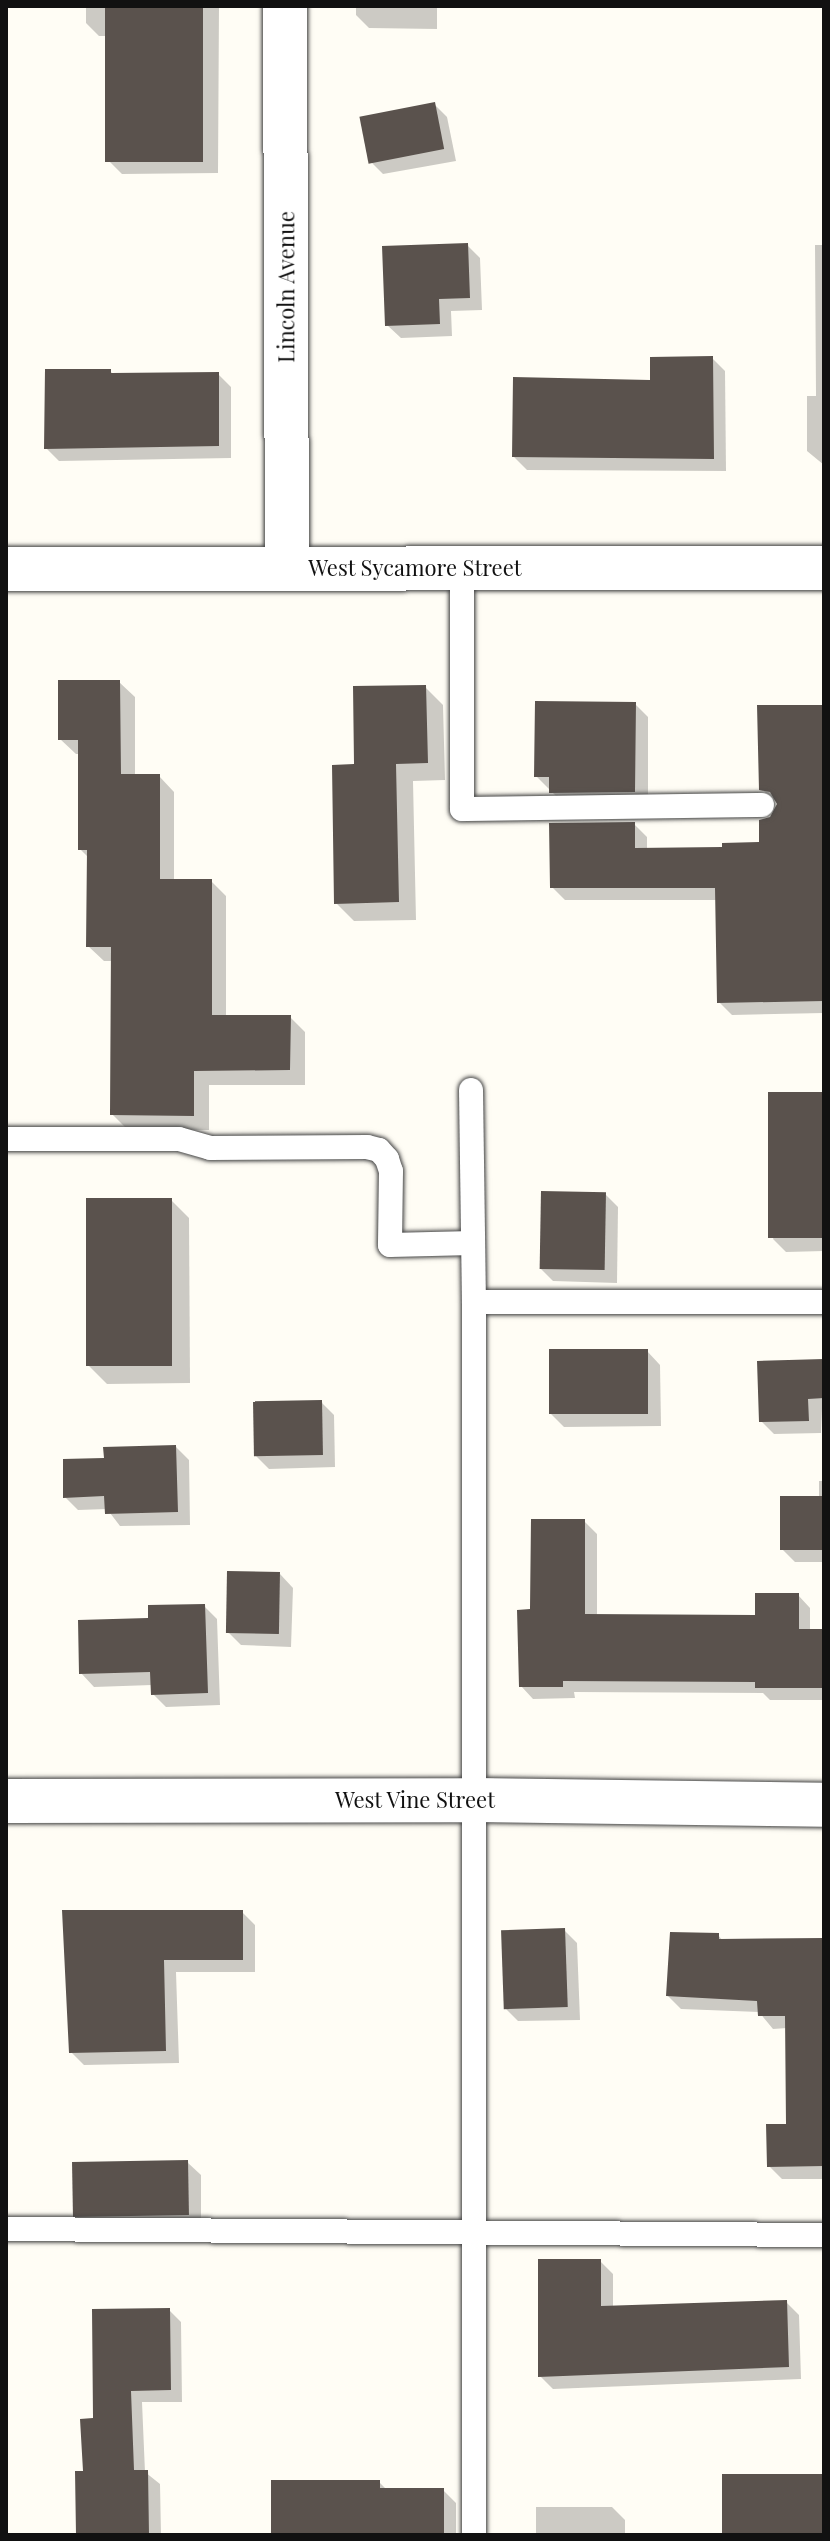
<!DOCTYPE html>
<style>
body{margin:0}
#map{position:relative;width:830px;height:2541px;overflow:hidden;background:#fffdf5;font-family:"Playfair Display",serif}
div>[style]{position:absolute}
.shadow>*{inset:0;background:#0003}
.building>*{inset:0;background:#5a524d;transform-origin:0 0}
.roads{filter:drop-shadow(0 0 2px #444) drop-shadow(0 0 2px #444)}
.service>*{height:24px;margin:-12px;padding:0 12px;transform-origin:12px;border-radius:12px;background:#fff}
.minor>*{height:44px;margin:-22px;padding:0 22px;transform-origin:22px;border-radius:22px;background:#fff}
span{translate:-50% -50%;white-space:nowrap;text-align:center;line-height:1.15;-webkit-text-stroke:8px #fff;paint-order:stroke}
.street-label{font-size:22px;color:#111}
.frame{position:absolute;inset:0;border:8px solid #111;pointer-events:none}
</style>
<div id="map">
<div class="shadow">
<i style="clip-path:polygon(86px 6px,219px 6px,218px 173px,122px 174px,109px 161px,108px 36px,99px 36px,86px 23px)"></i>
<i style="clip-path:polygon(356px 6px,437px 6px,437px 29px,369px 28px,356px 15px)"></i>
<i style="clip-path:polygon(434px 104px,447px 117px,456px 161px,383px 174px,370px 161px)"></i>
<i style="clip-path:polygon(467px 245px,480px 258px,482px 310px,451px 311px,452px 336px,401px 338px,387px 325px)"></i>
<i style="clip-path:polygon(815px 245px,824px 245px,824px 465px,807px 451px,807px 396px,816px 396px)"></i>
<i style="clip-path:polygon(712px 358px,725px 371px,726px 471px,527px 470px,514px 457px,652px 382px)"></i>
<i style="clip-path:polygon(110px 371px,114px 375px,218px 374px,231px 387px,231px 458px,59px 461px,46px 448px)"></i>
<i style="clip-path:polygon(119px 682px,135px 697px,135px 776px,159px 776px,174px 792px,174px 881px,211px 881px,226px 896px,226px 1017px,290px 1017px,305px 1032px,305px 1085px,209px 1085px,209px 1130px,127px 1129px,112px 1114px,113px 961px,104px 961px,88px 946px,89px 858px,80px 849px,80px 754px,76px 754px,60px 739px)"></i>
<i style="clip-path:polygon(425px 687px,443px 705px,445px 780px,413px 781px,416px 920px,354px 921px,336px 903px,356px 766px)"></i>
<i style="clip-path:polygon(635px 704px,648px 717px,648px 804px,565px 805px,536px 776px)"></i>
<i style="clip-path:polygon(824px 707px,824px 1013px,732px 1015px,719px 1002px,717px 900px,565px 900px,552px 887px,634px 824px,647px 837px,647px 849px,724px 849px,761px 844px,779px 804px,761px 789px)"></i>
<i style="clip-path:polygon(824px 1094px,824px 1251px,786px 1252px,773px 1239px)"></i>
<i style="clip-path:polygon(605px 1194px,618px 1207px,617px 1283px,553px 1281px,540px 1268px)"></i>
<i style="clip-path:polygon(171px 1200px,189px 1218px,190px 1383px,107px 1384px,89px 1366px)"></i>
<i style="clip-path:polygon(647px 1351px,660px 1365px,661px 1426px,564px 1427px,551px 1414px)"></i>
<i style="clip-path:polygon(824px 1361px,821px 1433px,774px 1434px,761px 1421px)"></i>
<i style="clip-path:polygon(321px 1402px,334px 1415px,335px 1467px,269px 1469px,256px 1456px)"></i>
<i style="clip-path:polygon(176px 1447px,189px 1460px,190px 1525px,120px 1526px,107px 1509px,78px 1510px,65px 1497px,106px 1460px)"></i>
<i style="clip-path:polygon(819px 1481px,824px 1481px,824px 1562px,795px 1562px,782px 1549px,819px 1498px)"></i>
<i style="clip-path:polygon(584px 1521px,597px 1534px,597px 1616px,757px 1617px,798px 1595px,810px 1608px,810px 1631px,824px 1631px,824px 1700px,770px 1700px,763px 1693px,574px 1692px,575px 1698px,533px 1699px,521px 1686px,531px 1611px)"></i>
<i style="clip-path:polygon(280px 1574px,293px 1588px,291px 1647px,241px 1645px,228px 1632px)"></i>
<i style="clip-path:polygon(204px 1606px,217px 1619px,220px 1705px,166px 1707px,153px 1694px,152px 1685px,94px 1687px,81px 1673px,150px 1620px)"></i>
<i style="clip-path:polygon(64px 1912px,242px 1912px,255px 1925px,255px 1972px,176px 1972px,179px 2063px,84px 2065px,71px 2052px)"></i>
<i style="clip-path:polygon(564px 1930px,577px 1943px,580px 2020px,518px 2021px,505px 2008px)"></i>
<i style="clip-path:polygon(718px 1935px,723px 1941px,824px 1940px,824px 2179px,782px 2179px,769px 2166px,788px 2126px,787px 2028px,773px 2029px,759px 2012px,681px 2009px,668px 1996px)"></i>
<i style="clip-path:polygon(187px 2162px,201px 2175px,201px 2228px,87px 2227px,74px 2214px)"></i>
<i style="clip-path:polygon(600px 2261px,613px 2274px,613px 2307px,786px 2302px,799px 2315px,801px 2379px,553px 2389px,540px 2376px)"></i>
<i style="clip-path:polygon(169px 2310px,181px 2322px,182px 2402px,142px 2402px,145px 2472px,160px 2484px,161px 2535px,78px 2535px,95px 2420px)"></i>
<i style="clip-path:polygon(379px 2482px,387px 2490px,443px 2490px,456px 2503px,456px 2535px,274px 2535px)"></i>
<i style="clip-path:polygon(536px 2507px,612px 2507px,625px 2520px,625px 2535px,536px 2535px)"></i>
</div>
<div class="building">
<i style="left:105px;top:6px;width:98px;height:156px"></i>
<i style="left:435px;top:102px;width:48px;height:77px;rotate:79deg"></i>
<i style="clip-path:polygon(468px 243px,470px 298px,439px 299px,440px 324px,385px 326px,382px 246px)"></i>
<i style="clip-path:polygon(713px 356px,714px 459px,512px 457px,513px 377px,650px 380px,650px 357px)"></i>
<i style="clip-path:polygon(45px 369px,111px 369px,111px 373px,219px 372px,219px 446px,44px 449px)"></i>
<i style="clip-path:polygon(58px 680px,120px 680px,121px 774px,160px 774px,160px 879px,212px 879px,212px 1015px,291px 1015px,290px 1070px,194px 1071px,194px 1116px,110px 1115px,111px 947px,86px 947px,87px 850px,78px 850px,78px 740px,58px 740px)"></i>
<i style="clip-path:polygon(426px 685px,428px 763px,396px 764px,399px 902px,334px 904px,332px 765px,354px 764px,353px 686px)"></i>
<i style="clip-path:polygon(535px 701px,636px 702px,635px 792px,549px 793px,549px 777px,534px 777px)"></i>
<i style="clip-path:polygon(757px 705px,824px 705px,824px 1001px,717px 1003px,715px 888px,550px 888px,549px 823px,635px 822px,635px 848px,722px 847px,722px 843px,759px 842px,759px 820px,770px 817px,777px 804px,770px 792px,759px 790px)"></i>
<i style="left:824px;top:1092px;width:146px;height:56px;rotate:90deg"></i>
<i style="left:541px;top:1191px;width:65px;height:78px;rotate:1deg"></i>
<i style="left:172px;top:1198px;width:168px;height:86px;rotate:90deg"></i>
<i style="left:648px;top:1349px;width:65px;height:99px;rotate:90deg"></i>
<i style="clip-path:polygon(824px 1359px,824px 1398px,808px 1399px,809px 1421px,759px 1422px,757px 1361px)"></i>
<i style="left:322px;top:1400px;width:55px;height:69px;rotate:89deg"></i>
<i style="clip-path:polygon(176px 1445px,178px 1512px,105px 1514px,104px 1496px,63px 1498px,63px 1459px,104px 1458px,103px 1447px)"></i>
<i style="left:824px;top:1496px;width:54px;height:44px;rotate:90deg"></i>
<i style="clip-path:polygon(531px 1519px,585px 1519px,585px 1614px,755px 1615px,755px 1593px,799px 1593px,799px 1629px,824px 1629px,824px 1688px,755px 1688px,755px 1682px,563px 1681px,563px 1687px,519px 1687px,517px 1610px,530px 1609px)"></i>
<i style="left:227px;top:1571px;width:53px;height:62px;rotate:1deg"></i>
<i style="clip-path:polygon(205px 1604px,208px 1693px,151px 1695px,150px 1672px,79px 1674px,78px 1620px,148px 1618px,148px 1605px)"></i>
<i style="clip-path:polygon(62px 1910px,243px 1910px,243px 1960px,164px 1960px,166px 2051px,69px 2053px)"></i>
<i style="left:565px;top:1928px;width:79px;height:64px;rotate:88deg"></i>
<i style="clip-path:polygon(670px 1932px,719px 1933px,719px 1939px,824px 1938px,824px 2166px,767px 2167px,766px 2124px,786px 2124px,785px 2016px,758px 2016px,757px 2001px,666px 1996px)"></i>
<i style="left:188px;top:2160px;width:55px;height:116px;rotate:89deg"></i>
<i style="clip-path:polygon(538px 2259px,601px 2259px,601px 2306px,787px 2300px,789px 2367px,538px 2377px)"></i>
<i style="clip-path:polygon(170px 2308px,171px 2390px,131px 2391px,134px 2470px,148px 2470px,149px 2535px,76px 2535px,75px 2471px,83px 2471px,80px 2419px,93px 2418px,92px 2309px)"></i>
<i style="left:824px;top:2474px;width:61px;height:102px;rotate:90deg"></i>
<i style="clip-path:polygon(271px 2480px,380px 2480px,380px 2488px,444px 2488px,444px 2535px,271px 2535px)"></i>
</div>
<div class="roads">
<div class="service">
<i style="left:462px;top:568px;width:241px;rotate:90deg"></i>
<i style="left:462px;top:809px;width:300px;rotate:-0.8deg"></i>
<i style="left:471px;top:1090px;width:212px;rotate:89.2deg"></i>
<i style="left:6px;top:1139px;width:173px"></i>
<i style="left:179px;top:1139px;width:32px;rotate:16deg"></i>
<i style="left:210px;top:1148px;width:157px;rotate:-0.4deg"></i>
<i style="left:367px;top:1147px;width:12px;rotate:14deg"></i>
<i style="left:379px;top:1150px;width:12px;rotate:48deg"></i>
<i style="left:387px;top:1159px;width:13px;rotate:72deg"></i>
<i style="left:391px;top:1171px;width:74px;rotate:90.8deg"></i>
<i style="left:390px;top:1245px;width:83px;rotate:-1.4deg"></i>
<i style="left:6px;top:2229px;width:818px;rotate:0.42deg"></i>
<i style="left:474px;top:2535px;width:1233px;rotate:-90deg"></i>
<i style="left:474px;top:1302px;width:350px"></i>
</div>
<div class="minor">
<i style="left:285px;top:6px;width:563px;rotate:89.8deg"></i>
<i style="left:6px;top:569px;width:818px;rotate:-0.07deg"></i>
<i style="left:6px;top:1801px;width:469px;rotate:-0.1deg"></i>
<i style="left:475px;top:1800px;width:349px;rotate:0.8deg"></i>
</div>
</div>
<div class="street-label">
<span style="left:286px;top:287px;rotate:-90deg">Lincoln Avenue</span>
<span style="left:415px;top:568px">West Sycamore Street</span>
<span style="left:415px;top:1800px">West Vine Street</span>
</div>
<div class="frame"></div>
</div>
